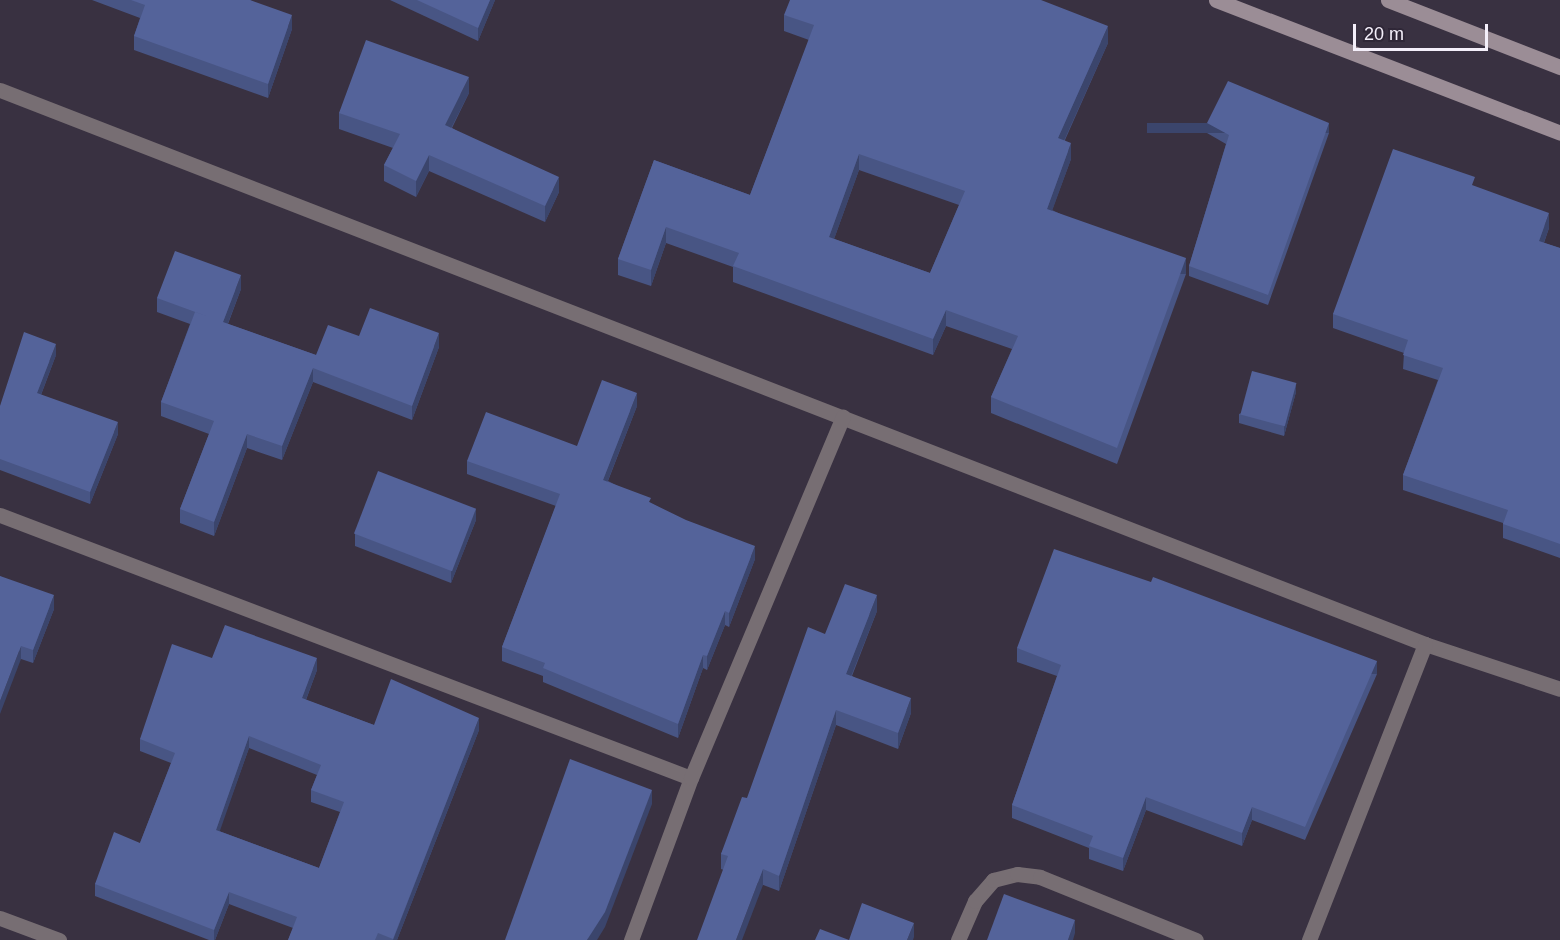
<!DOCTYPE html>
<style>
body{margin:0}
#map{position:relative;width:1560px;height:940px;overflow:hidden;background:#393141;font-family:Helvetica,sans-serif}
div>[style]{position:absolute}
.minor>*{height:15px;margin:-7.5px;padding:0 7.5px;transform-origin:7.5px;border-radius:7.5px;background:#776e73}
.secondary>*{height:15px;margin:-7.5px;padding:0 7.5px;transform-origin:7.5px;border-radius:7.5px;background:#9b8d96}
.wall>*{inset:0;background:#485584}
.shaded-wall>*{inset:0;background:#3b456c;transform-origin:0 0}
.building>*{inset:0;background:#54639a;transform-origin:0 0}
span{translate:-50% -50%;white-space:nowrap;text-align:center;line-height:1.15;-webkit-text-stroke:5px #2f2737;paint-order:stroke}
.scale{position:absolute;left:1353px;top:24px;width:135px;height:27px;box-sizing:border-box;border:3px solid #f4effa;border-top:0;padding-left:8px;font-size:18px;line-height:21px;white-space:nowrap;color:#f4effa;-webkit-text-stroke:4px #2f2737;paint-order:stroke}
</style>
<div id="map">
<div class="minor">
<i style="left:0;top:90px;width:1529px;rotate:21.24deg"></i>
<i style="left:1425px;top:644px;width:142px;rotate:18.4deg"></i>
<i style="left:0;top:515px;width:739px;rotate:20.84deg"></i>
<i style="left:0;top:918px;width:63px;rotate:20.4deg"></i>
<i style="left:631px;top:940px;width:173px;rotate:-69.7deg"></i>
<i style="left:691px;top:778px;width:392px;rotate:-67.2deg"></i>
<i style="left:958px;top:940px;width:43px;rotate:-66.4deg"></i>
<i style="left:975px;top:901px;width:28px;rotate:-49deg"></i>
<i style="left:993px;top:880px;width:25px;rotate:-14deg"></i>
<i style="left:1017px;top:874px;width:23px;rotate:7deg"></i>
<i style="left:1040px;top:877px;width:168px;rotate:22deg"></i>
<i style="left:1309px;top:940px;width:318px;rotate:-68.6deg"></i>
</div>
<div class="secondary">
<i style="left:1216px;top:0;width:369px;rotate:21.1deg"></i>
<i style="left:1388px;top:0;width:185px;rotate:21.3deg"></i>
</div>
<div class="wall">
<i style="clip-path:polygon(92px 0,250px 0,292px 29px,268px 98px,134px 50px,134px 36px,140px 18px)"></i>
<i style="clip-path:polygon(390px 0,495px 0,478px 41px)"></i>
<i style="clip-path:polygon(evenodd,784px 15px,1108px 43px,1065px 140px,1071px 159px,1052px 210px,1186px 274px,1117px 464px,991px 413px,991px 397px,1012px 349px,946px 326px,933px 355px,733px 282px,733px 267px,666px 243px,651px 286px,618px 275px,618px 259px,654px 160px,750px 195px,809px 40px,784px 31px,784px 15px,859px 170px,959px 205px,930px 273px,834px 239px,859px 170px)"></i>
<i style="clip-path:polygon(469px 93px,452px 128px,559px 192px,545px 222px,429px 171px,416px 197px,384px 181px,384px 165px,393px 148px,339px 129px,339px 113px)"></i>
<i style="clip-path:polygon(1207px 123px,1329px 133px,1268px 305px,1189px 276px,1189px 266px,1226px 144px,1207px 133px)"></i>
<i style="clip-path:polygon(1475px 187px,1549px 228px,1544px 243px,1560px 248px,1560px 558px,1503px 538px,1503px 523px,1403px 490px,1403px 475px,1438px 380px,1403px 369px,1404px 353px,1333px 328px,1333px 314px)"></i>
<i style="clip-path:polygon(241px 289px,228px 324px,316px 355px,359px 336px,439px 347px,412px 420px,313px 382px,282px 460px,247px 448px,214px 536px,180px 523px,180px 509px,209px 434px,161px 416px,161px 402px,190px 324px,157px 312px,157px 298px)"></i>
<i style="clip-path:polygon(56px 355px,41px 395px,118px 434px,90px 504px,0 470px,0 406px)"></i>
<i style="clip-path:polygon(1296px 392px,1284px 436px,1239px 423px,1239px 414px)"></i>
<i style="clip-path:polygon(637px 406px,608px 481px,651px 503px,755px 559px,729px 627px,725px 625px,707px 670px,703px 668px,678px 738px,543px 682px,543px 676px,502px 661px,502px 647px,556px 506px,467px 474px,467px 461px,577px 446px)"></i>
<i style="clip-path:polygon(476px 520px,451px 583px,355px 546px,355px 534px)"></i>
<i style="clip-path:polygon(0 576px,54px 609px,33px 663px,21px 659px)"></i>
<i style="clip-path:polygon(877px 611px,852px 676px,911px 713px,898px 749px,836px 725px,779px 891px,721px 869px,721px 854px,825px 634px)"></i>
<i style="clip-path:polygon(1017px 648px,1377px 674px,1305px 840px,1252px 820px,1242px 846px,1146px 810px,1123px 871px,1089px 859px,1089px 848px,1012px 818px,1012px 805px,1057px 676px,1017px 662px)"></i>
<i style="clip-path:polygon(evenodd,212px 658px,317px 670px,306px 700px,374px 725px,479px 730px,397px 940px,288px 940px,293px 928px,229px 904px,215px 940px,209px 940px,95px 896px,95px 884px,140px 843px,171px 763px,140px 751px,140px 739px,212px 658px,249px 748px,317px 775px,311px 790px,311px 802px,340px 812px,319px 868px,219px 831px,249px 748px)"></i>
</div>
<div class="shaded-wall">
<i style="clip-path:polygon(490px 0,495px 0,478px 41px,478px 28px)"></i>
<i style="clip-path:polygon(292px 15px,292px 29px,268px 98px,268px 84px)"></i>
<i style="clip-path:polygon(1108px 26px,1108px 43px,1058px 154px,1058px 138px)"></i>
<i style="clip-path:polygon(469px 77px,469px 93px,445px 140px,445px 125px)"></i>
<i style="left:1329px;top:123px;width:10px;height:182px;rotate:90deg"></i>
<i style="clip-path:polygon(1071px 143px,1071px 159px,1047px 225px,1047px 209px)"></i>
<i style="clip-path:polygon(859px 154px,859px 170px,829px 253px,829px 237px)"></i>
<i style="clip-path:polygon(429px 155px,429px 171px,416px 197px,416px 181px)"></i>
<i style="clip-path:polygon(559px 177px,559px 192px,545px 222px,545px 206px)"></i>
<i style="clip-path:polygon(1549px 213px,1549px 228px,1539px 256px,1539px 241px)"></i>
<i style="clip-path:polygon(666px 227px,666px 243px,651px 286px,651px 270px)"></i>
<i style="left:1186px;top:258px;width:16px;height:202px;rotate:90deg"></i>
<i style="clip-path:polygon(241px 275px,241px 289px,223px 336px,223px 322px)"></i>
<i style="clip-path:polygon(946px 310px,946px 326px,933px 355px,933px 339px)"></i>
<i style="clip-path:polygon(439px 333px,439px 347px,412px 420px,412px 406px)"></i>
<i style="clip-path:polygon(56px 344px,56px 355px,37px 405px,37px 393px)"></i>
<i style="clip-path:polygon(313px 368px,313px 382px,282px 460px,282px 446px)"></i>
<i style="clip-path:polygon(1296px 383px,1296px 392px,1284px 436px,1284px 427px)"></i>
<i style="clip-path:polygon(637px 393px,637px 406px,603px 493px,603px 480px)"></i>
<i style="clip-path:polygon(118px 422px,118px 434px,90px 504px,90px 492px)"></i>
<i style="clip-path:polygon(247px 434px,247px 448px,214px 536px,214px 522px)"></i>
<i style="clip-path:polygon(476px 508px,476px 520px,451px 583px,451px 571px)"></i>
<i style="clip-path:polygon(755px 546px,755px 559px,729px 627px,729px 613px)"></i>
<i style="clip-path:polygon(54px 595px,54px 609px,33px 663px,33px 650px)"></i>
<i style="clip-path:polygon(877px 595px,877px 611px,846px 689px,846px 674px)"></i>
<i style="clip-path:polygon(725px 611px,725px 625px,707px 670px,707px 656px)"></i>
<i style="clip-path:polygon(21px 646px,21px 659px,0 714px,0 701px)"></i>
<i style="clip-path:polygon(703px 655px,703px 668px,678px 738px,678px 724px)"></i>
<i style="clip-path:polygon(317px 658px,317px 670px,302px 710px,302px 698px)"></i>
<i style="left:1377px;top:661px;width:13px;height:181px;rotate:90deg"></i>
<i style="clip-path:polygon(911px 698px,911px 713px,898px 749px,898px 733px)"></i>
<i style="clip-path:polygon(836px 710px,836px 725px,779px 891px,779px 876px)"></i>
<i style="clip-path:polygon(479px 718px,479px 730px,397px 940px,393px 940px)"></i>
<i style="clip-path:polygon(249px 736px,249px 748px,216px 842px,216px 830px)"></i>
<i style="clip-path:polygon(652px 790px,652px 804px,605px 927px,597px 940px,587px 940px)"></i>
<i style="clip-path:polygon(1146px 797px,1146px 810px,1123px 871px,1123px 858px)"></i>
<i style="clip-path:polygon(1252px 807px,1252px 820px,1242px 846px,1242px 833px)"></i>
<i style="clip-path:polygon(763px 869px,763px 885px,742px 940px,736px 940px)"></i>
<i style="clip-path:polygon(229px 892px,229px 904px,215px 940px,214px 940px,214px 930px)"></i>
<i style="clip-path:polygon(1075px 920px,1075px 933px,1073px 940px,1068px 940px)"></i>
<i style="clip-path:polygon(914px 923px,914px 937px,913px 940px,907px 940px)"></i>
</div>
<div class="building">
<i style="clip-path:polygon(131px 0,250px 0,292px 15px,268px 84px,134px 36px,145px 5px)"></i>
<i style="clip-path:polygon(417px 0,490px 0,478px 28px)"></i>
<i style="clip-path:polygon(evenodd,790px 0,1041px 0,1108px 26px,1058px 138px,1071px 143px,1047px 209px,1186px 258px,1117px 448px,991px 397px,1018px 336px,946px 310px,933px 339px,733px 266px,739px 253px,666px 227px,651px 270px,618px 259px,654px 160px,750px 195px,814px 25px,784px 15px,790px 0,859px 154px,965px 191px,930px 273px,829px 237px,859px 154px)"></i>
<i style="clip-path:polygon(366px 40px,469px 77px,445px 125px,559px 177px,545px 206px,429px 155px,416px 181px,384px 165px,400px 134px,339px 113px)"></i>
<i style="clip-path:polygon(1228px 81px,1329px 123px,1268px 295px,1189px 266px,1229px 135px,1207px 123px)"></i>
<i style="clip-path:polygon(1393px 149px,1475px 177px,1472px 185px,1549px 213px,1539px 241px,1560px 248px,1560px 544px,1503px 524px,1508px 510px,1403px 475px,1443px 368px,1403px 355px,1408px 340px,1333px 314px)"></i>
<i style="clip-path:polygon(175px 251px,241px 275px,223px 322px,316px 355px,328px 325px,359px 336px,370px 308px,439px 333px,412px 406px,313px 368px,282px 446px,247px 434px,214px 522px,180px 509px,214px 421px,161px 402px,195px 312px,209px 317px,157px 298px)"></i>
<i style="clip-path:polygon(24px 332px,56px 344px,37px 393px,118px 422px,90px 492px,0 459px,0 406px)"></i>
<i style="left:1252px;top:371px;width:46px;height:45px;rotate:15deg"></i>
<i style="clip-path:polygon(602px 380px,637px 393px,603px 480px,651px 498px,649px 502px,686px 520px,755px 546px,729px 613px,725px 611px,707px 656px,703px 655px,678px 724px,543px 668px,545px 663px,502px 647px,560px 494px,467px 461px,486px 412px,577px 446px)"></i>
<i style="left:378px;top:471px;width:105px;height:67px;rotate:21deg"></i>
<i style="clip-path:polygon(1054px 549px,1151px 582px,1153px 577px,1377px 661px,1305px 827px,1252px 807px,1242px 833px,1146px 797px,1123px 858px,1089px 846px,1093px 836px,1012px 805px,1061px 665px,1017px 648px)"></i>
<i style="clip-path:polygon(0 576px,54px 595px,33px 650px,21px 646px,0 701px)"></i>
<i style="clip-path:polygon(845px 584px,877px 595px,846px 674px,911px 698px,898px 733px,836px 710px,779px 876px,763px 869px,736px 940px,697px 940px,728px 856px,721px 854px,742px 797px,747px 798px,808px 627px,825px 634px)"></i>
<i style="clip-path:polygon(evenodd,225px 625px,317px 658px,302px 698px,374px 725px,391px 679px,479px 718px,393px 939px,378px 933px,375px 940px,288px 940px,297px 917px,229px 892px,214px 930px,95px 884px,114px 832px,140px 843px,175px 753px,140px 739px,172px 644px,212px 658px,225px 625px,249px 736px,321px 765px,311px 790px,344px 802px,319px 868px,216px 830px,249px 736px)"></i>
<i style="clip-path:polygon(570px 759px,652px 790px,605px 912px,587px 940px,505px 940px)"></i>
<i style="clip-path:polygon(1004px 894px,1075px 920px,1068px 940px,987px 940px)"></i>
<i style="clip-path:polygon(862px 903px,914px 923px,907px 940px,815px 940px,820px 929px,849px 940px)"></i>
</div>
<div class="scale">20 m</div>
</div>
